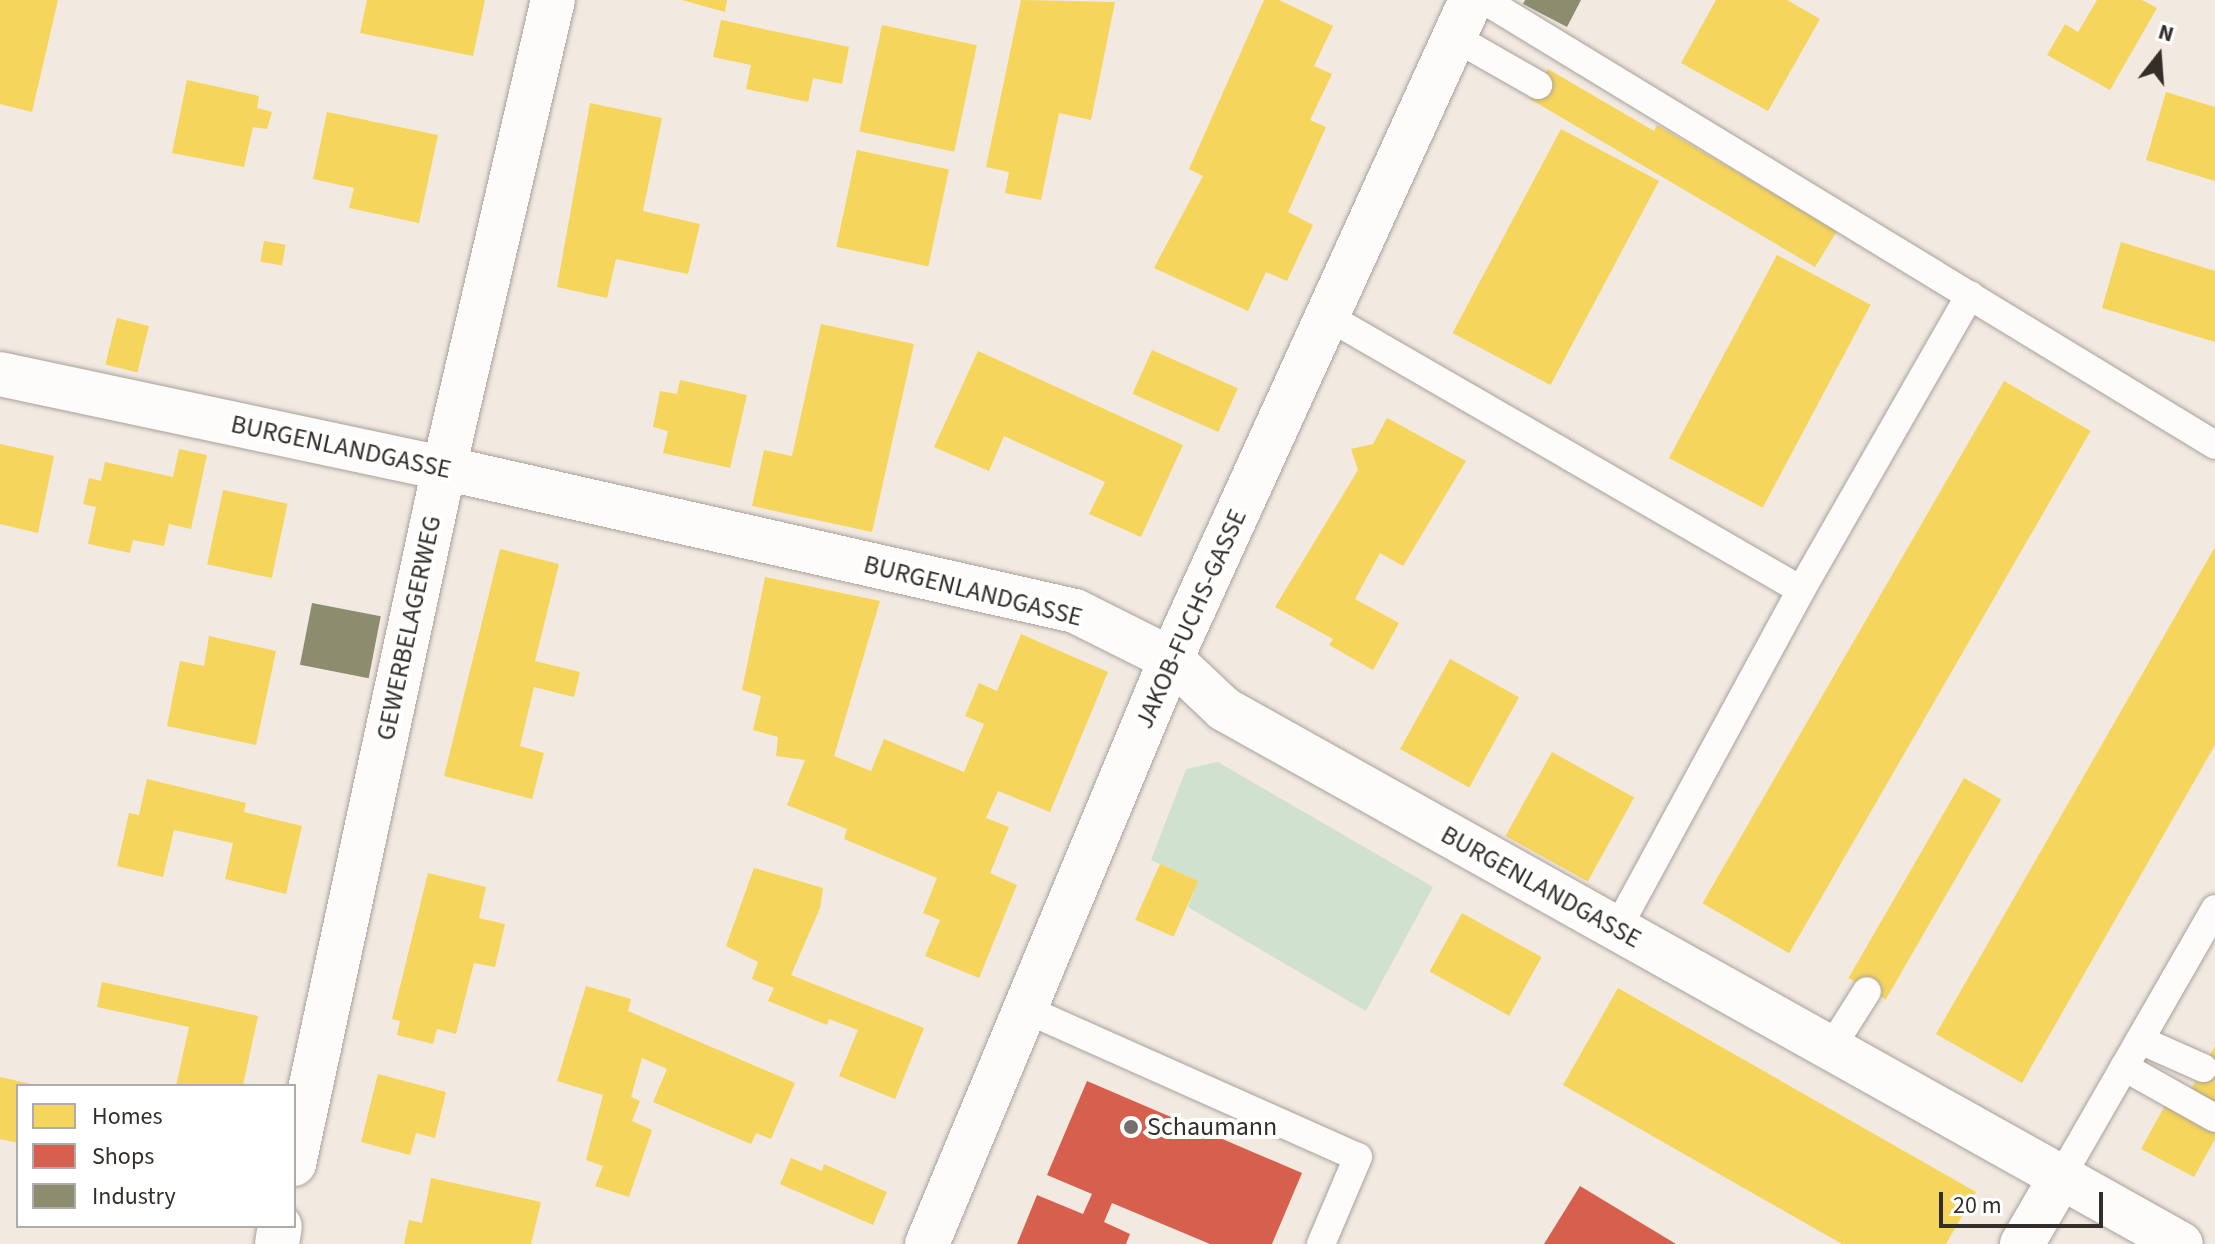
<!DOCTYPE html>
<style>
body{margin:0}
#map{position:relative;width:2215px;height:1244px;overflow:hidden;background:#f2e9e1;font-family:"Source Sans 3",sans-serif}
div>[style]{position:absolute}
.green>*{inset:0;background:#d0e1cf}
.homes>*{inset:0;background:#f6d55c;transform-origin:0 0}
.shops>*{inset:0;background:#d6604d}
.industry>*{inset:0;background:#8c8c6e;transform-origin:0 0}
.roads{filter:drop-shadow(0 0 2px #a8a19b) drop-shadow(0 0 2px #a8a19b)}
.service>*{height:28px;margin:-14px;padding:0 14px;transform-origin:14px;border-radius:14px;background:#fdfcfa}
.minor>*{height:44px;margin:-22px;padding:0 22px;transform-origin:22px;border-radius:22px;background:#fdfcfa}
.dots>*{width:22px;height:22px;translate:-50% -50%;box-sizing:border-box;border:4px solid #fff;border-radius:50%}
span{translate:-50% -50%;white-space:nowrap;text-align:center;line-height:1.15;-webkit-text-stroke:8px #fff;paint-order:stroke}
.street-label{font-size:26px;color:#342e2a}
.poi-label{font-size:26px;color:#342e2a}
.left{translate:0 -50%;text-align:left}
.legend{position:absolute;left:16px;top:1084px;width:280px;height:144px;box-sizing:border-box;background:#fff;border:2px solid #aeabaa;margin:0;padding:10px 14px;list-style:none;font-size:24px;color:#342e2a}
.legend li{display:flex;align-items:center;gap:16px;height:40px}
.legend b{width:40px;border:2px solid #aeabaa}
.north{position:absolute;left:2119px;top:16px;width:80px;height:80px;-webkit-text-stroke:6px #fff;paint-order:stroke;rotate:17deg;font-size:22px;font-weight:700;line-height:32px;text-align:center;color:#342e2a}
.north::after{content:'';display:block;margin:auto;width:28px;height:36px;background:#342e2a;clip-path:polygon(50% 0,100% 100%,50% 72%,0 100%)}
.scale{position:absolute;left:1939px;top:1192px;width:164px;height:36px;box-sizing:border-box;border:4px solid #342e2a;border-top:0;padding-left:10px;font-size:24px;line-height:28px;white-space:nowrap;color:#342e2a;-webkit-text-stroke:6px #fff;paint-order:stroke}
</style>
<div id="map">
<div class="green">
<i style="clip-path:polygon(1218px 762px,1433px 887px,1366px 1011px,1188px 907px,1198px 881px,1151px 860px,1186px 769px)"></i>
</div>
<div class="homes">
<i style="clip-path:polygon(0 0,58px 0,32px 112px,0 104px)"></i>
<i style="clip-path:polygon(367px 0,485px 0,473px 56px,360px 33px)"></i>
<i style="clip-path:polygon(682px 0,727px 0,725px 12px)"></i>
<i style="clip-path:polygon(1021px 0,1115px 2px,1091px 120px,1059px 113px,1041px 200px,1005px 193px,1009px 172px,986px 167px)"></i>
<i style="clip-path:polygon(1264px 0,1279px 0,1333px 26px,1314px 66px,1332px 74px,1310px 120px,1326px 127px,1288px 212px,1313px 225px,1287px 281px,1266px 272px,1248px 311px,1154px 268px,1203px 176px,1189px 169px)"></i>
<i style="clip-path:polygon(1716px 0,1787px 0,1820px 19px,1768px 111px,1681px 63px)"></i>
<i style="clip-path:polygon(2097px 0,2142px 0,2157px 8px,2110px 90px,2047px 55px,2065px 24px,2078px 32px)"></i>
<i style="clip-path:polygon(721px 20px,849px 47px,842px 84px,813px 78px,808px 102px,746px 89px,751px 65px,713px 57px)"></i>
<i style="left:882px;top:25px;width:97px;height:109px;rotate:12deg"></i>
<i style="clip-path:polygon(1548px 69px,1654px 131px,1657px 125px,1837px 231px,1815px 267px,1530px 99px)"></i>
<i style="clip-path:polygon(187px 80px,259px 96px,257px 108px,272px 112px,267px 129px,253px 127px,244px 167px,172px 153px)"></i>
<i style="clip-path:polygon(2166px 92px,2215px 107px,2215px 181px,2146px 160px)"></i>
<i style="clip-path:polygon(590px 103px,662px 118px,643px 211px,700px 224px,688px 274px,616px 259px,607px 298px,557px 287px)"></i>
<i style="clip-path:polygon(327px 112px,438px 135px,419px 223px,349px 208px,354px 188px,313px 179px)"></i>
<i style="left:1561px;top:129px;width:111px;height:231px;rotate:28deg"></i>
<i style="left:857px;top:150px;width:94px;height:99px;rotate:12deg"></i>
<i style="left:264px;top:241px;width:22px;height:21px;rotate:10deg"></i>
<i style="clip-path:polygon(2121px 242px,2215px 271px,2215px 342px,2102px 308px)"></i>
<i style="left:1777px;top:255px;width:106px;height:230px;rotate:28deg"></i>
<i style="left:117px;top:318px;width:33px;height:48px;rotate:14deg"></i>
<i style="clip-path:polygon(821px 324px,914px 344px,872px 532px,752px 506px,764px 450px,792px 456px)"></i>
<i style="left:1152px;top:350px;width:94px;height:48px;rotate:24deg"></i>
<i style="clip-path:polygon(978px 351px,1183px 445px,1141px 537px,1089px 514px,1105px 482px,1004px 436px,989px 471px,934px 447px)"></i>
<i style="clip-path:polygon(680px 380px,747px 395px,730px 468px,663px 453px,668px 431px,653px 427px,660px 391px,677px 394px)"></i>
<i style="left:2004px;top:381px;width:100px;height:603px;rotate:30deg"></i>
<i style="clip-path:polygon(1387px 418px,1466px 461px,1403px 566px,1380px 553px,1355px 599px,1399px 623px,1373px 670px,1329px 645px,1333px 639px,1275px 607px,1358px 470px,1351px 449px,1373px 444px)"></i>
<i style="clip-path:polygon(0 444px,54px 456px,38px 533px,0 524px)"></i>
<i style="clip-path:polygon(179px 449px,207px 455px,191px 529px,169px 524px,164px 546px,133px 540px,130px 553px,88px 544px,96px 507px,83px 504px,89px 478px,101px 481px,105px 462px,173px 477px)"></i>
<i style="left:223px;top:490px;width:66px;height:76px;rotate:12deg"></i>
<i style="clip-path:polygon(2215px 547px,2215px 745px,2022px 1083px,1936px 1034px)"></i>
<i style="clip-path:polygon(500px 549px,559px 564px,535px 661px,580px 672px,574px 697px,534px 687px,520px 746px,544px 753px,532px 799px,444px 776px)"></i>
<i style="clip-path:polygon(765px 577px,880px 601px,834px 756px,871px 771px,884px 739px,964px 772px,984px 724px,965px 716px,979px 683px,997px 691px,1021px 634px,1108px 672px,1050px 812px,998px 791px,986px 818px,1009px 827px,990px 873px,1017px 885px,979px 978px,925px 956px,940px 920px,923px 913px,937px 878px,844px 839px,847px 829px,787px 805px,805px 760px,776px 756px,778px 737px,753px 730px,761px 696px,742px 690px)"></i>
<i style="clip-path:polygon(209px 636px,276px 651px,256px 745px,167px 726px,180px 661px,204px 666px)"></i>
<i style="left:1450px;top:659px;width:79px;height:103px;rotate:29deg"></i>
<i style="left:1552px;top:752px;width:94px;height:96px;rotate:29deg"></i>
<i style="left:1964px;top:778px;width:43px;height:231px;rotate:30deg"></i>
<i style="clip-path:polygon(147px 779px,246px 803px,244px 812px,302px 826px,286px 894px,225px 879px,233px 843px,174px 830px,163px 877px,117px 866px,129px 813px,139px 815px)"></i>
<i style="left:1160px;top:864px;width:42px;height:61px;rotate:24deg"></i>
<i style="clip-path:polygon(754px 868px,823px 888px,820px 908px,791px 975px,924px 1028px,895px 1099px,839px 1076px,858px 1030px,829px 1019px,827px 1025px,768px 1001px,774px 988px,752px 979px,758px 962px,726px 946px)"></i>
<i style="clip-path:polygon(428px 873px,486px 887px,479px 918px,505px 924px,495px 967px,474px 963px,456px 1034px,437px 1029px,433px 1044px,397px 1035px,400px 1021px,392px 1019px)"></i>
<i style="left:1462px;top:913px;width:91px;height:67px;rotate:29deg"></i>
<i style="clip-path:polygon(102px 982px,258px 1016px,243px 1085px,176px 1086px,189px 1027px,97px 1007px)"></i>
<i style="clip-path:polygon(586px 986px,631px 999px,628px 1011px,795px 1083px,771px 1139px,756px 1133px,751px 1144px,653px 1102px,667px 1069px,642px 1058px,631px 1097px,640px 1101px,632px 1121px,652px 1130px,629px 1197px,595px 1186px,603px 1166px,586px 1160px,603px 1095px,557px 1081px)"></i>
<i style="clip-path:polygon(1618px 988px,1976px 1192px,1946px 1244px,1842px 1244px,1563px 1085px)"></i>
<i style="clip-path:polygon(2215px 1046px,2215px 1105px,2190px 1091px)"></i>
<i style="clip-path:polygon(378px 1074px,446px 1092px,435px 1138px,416px 1133px,410px 1155px,361px 1142px)"></i>
<i style="clip-path:polygon(0 1077px,36px 1085px,18px 1086px,18px 1143px,0 1139px)"></i>
<i style="clip-path:polygon(2169px 1098px,2215px 1123px,2215px 1139px,2194px 1177px,2141px 1149px)"></i>
<i style="clip-path:polygon(791px 1158px,822px 1171px,824px 1164px,887px 1192px,873px 1225px,780px 1184px)"></i>
<i style="clip-path:polygon(431px 1178px,541px 1202px,531px 1244px,404px 1244px,409px 1220px,422px 1223px)"></i>
</div>
<div class="shops">
<i style="clip-path:polygon(1087px 1081px,1302px 1173px,1272px 1244px,1210px 1244px,1112px 1203px,1104px 1222px,1130px 1234px,1126px 1244px,1017px 1244px,1037px 1195px,1083px 1214px,1092px 1194px,1047px 1175px)"></i>
<i style="clip-path:polygon(1580px 1186px,1676px 1244px,1544px 1244px)"></i>
</div>
<div class="industry">
<i style="clip-path:polygon(1525px 0,1581px 0,1567px 27px,1523px 4px)"></i>
<i style="left:312px;top:603px;width:70px;height:63px;rotate:11deg"></i>
</div>
<div class="roads">
<div class="service">
<i style="left:1484px;top:0;width:856px;rotate:31.33deg"></i>
<i style="left:1454px;top:37px;width:97px;rotate:29.7deg"></i>
<i style="left:1327px;top:316px;width:547px;rotate:30.03deg"></i>
<i style="left:1801px;top:590px;width:340px;rotate:-60.2deg"></i>
<i style="left:1617px;top:929px;width:386px;rotate:-61.5deg"></i>
<i style="left:1025px;top:1009px;width:364px;rotate:24deg"></i>
<i style="left:1358px;top:1157px;width:95px;rotate:113deg"></i>
<i style="left:2140px;top:1040px;width:69px;rotate:24deg"></i>
<i style="left:1831px;top:1048px;width:67px;rotate:-57.7deg"></i>
<i style="left:2124px;top:1067px;width:104px;rotate:29.3deg"></i>
<i style="left:2061px;top:1177px;width:309px;rotate:-60.1deg"></i>
</div>
<div class="minor">
<i style="left:0;top:374px;width:454px;rotate:12deg"></i>
<i style="left:444px;top:468px;width:647px;rotate:12.77deg"></i>
<i style="left:1075px;top:611px;width:107px;rotate:26.6deg"></i>
<i style="left:1171px;top:659px;width:73px;rotate:43.3deg"></i>
<i style="left:1224px;top:709px;width:1096px;rotate:29.21deg"></i>
<i style="left:294px;top:1164px;width:712px;rotate:-77.84deg"></i>
<i style="left:444px;top:468px;width:481px;rotate:-76.9deg"></i>
<i style="left:277px;top:1244px;width:18px;rotate:-81deg"></i>
<i style="left:927px;top:1244px;width:634px;rotate:-67.36deg"></i>
<i style="left:1171px;top:659px;width:724px;rotate:-65.52deg"></i>
<i style="left:2022px;top:1244px;width:78px;rotate:-59.8deg"></i>
</div>
</div>
<div class="dots">
<i style="left:1131px;top:1127px;background:#766f6a"></i>
</div>
<div class="street-label">
<span style="left:341px;top:447px;rotate:12deg">BURGENLANDGASSE</span>
<span style="left:973px;top:591px;rotate:14deg">BURGENLANDGASSE</span>
<span style="left:1191px;top:619px;rotate:-66deg">JAKOB-FUCHS-GASSE</span>
<span style="left:409px;top:628px;rotate:-78deg">GEWERBELAGERWEG</span>
<span style="left:1541px;top:887px;rotate:29deg">BURGENLANDGASSE</span>
</div>
<div class="poi-label">
<span class="left" style="left:1147px;top:1127px">Schaumann</span>
</div>
<ul class="legend">
<li><b style="height:22px;background:#f6d55c"></b>Homes</li>
<li><b style="height:22px;background:#d6604d"></b>Shops</li>
<li><b style="height:22px;background:#8c8c6e"></b>Industry</li>
</ul>
<div class="north">N</div>
<div class="scale">20 m</div>
</div>
